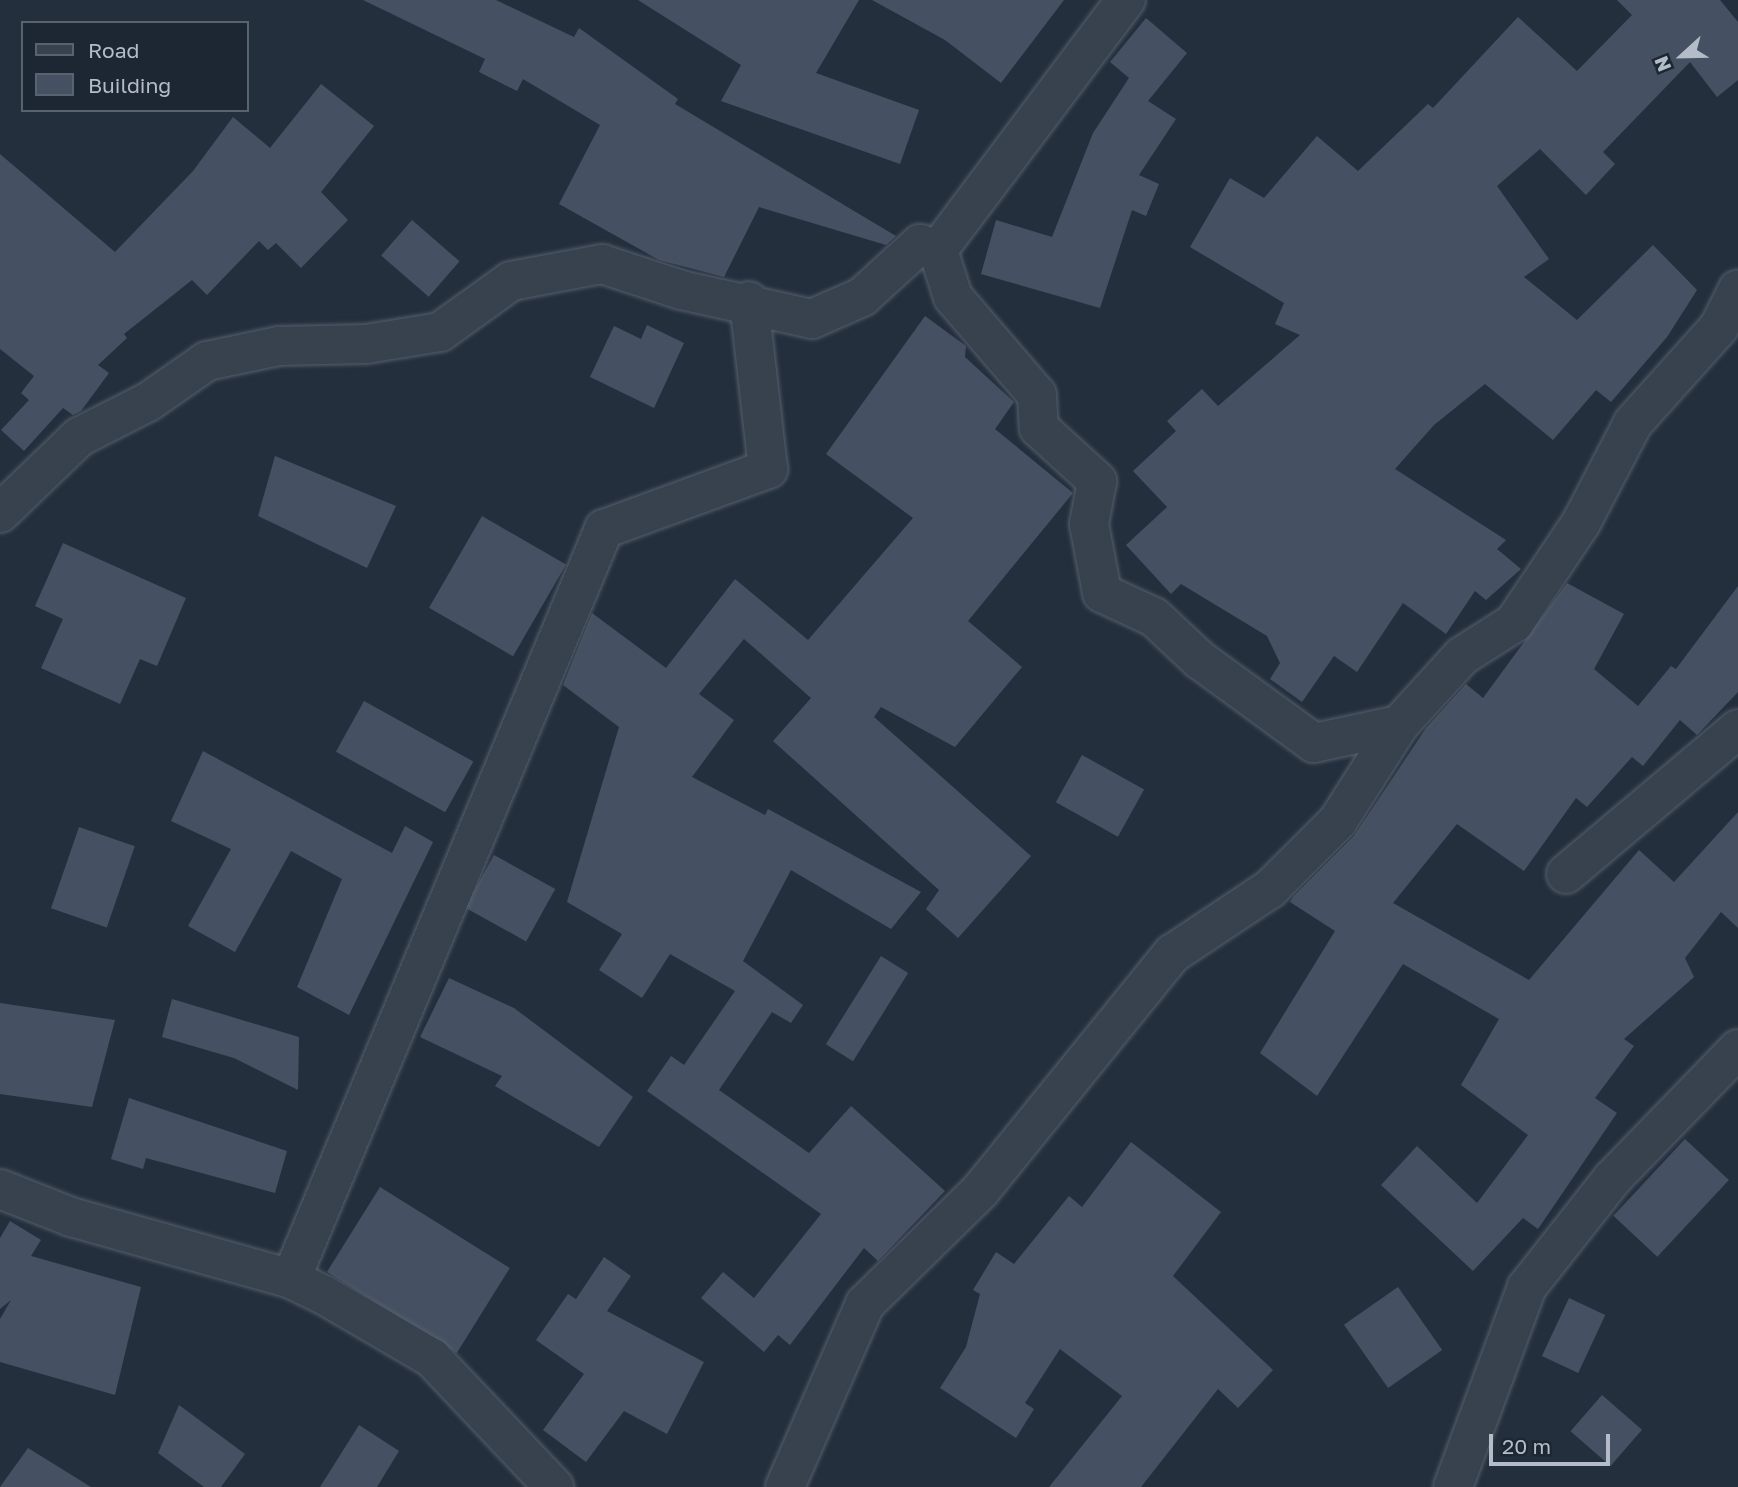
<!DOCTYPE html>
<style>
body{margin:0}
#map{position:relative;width:1738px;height:1487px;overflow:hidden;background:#242f3e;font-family:"Golos Text",sans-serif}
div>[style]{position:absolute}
.building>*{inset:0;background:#455162;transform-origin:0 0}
.roads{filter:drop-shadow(0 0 2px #565f6c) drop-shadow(0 0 2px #565f6c)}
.minor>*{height:38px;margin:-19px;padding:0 19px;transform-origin:19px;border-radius:19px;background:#38414e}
span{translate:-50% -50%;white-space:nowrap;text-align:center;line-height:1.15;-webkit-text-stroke:5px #1d2633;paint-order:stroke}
.legend{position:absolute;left:21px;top:21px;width:228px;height:91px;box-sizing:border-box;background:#1d2633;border:2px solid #59626f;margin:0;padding:9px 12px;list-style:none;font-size:21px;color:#b4bcc9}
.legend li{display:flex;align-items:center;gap:14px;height:35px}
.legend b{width:35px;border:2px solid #59626f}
.north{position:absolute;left:1647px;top:21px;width:70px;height:70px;-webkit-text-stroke:5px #1d2633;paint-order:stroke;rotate:248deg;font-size:19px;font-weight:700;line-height:28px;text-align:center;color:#b4bcc9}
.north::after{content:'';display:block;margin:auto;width:24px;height:32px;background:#b4bcc9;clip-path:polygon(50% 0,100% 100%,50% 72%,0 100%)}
.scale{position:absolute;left:1489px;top:1434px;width:121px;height:32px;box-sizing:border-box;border:4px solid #b4bcc9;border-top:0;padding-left:9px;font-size:21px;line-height:24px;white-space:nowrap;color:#b4bcc9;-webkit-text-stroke:5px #1d2633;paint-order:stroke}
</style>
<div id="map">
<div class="building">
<i style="clip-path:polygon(363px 0,496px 0,574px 37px,579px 28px,678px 99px,675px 104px,896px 236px,886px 245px,759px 207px,724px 277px,659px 260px,559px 204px,600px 125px,523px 79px,517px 91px,479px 72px,485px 59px)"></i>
<i style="clip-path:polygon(638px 0,859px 0,816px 73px,919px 110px,900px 164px,721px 101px,741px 65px)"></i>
<i style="clip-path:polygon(872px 0,1064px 0,1001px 83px,945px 40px)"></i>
<i style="clip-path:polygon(1617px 0,1720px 0,1738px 22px,1738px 80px,1717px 97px,1690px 62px,1603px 152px,1615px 164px,1586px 195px,1540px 149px,1497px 186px,1549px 259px,1524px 277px,1577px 320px,1653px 245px,1697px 290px,1667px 337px,1611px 402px,1596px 390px,1553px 440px,1485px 384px,1434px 425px,1395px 469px,1506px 540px,1497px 549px,1521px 569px,1486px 600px,1475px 591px,1446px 634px,1403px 603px,1357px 672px,1334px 656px,1302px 702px,1270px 679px,1280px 663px,1267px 636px,1181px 584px,1171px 594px,1126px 545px,1167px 507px,1133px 471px,1176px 431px,1167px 421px,1202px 389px,1218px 406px,1300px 335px,1275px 324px,1284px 303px,1190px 247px,1230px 178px,1264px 198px,1317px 136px,1358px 171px,1428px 104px,1433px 108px,1518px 17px,1577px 71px,1632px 15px)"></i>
<i style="clip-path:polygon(1146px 18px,1187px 53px,1148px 101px,1176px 119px,1139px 175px,1159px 184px,1146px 216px,1132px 210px,1100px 308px,981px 274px,996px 220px,1052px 237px,1093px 133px,1129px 78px,1110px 62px)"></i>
<i style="clip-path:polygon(321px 84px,374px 126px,321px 192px,348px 220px,301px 268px,276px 243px,268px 250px,259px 241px,207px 295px,192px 280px,124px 334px,127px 338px,98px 365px,109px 373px,81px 411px,73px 415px,63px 408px,24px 451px,1px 430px,29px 400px,21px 393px,34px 376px,0 349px,0 154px,115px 252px,193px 171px,233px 117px,270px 148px)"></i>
<i style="left:412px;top:220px;width:63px;height:47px;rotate:41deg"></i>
<i style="clip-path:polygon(925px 316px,966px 346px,965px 357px,1014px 402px,995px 429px,1073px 493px,968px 621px,1022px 667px,955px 747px,881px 707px,874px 717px,1031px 856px,958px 938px,926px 909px,939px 890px,773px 741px,811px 698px,744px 639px,699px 694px,734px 720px,692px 777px,765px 815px,768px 809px,921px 892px,891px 929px,791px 870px,743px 961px,803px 1005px,791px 1023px,772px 1012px,719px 1090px,809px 1153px,851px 1106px,945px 1191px,878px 1261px,864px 1248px,790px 1345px,778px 1335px,764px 1352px,701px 1298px,723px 1272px,754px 1298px,821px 1214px,647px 1091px,671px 1056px,684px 1065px,735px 991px,670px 954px,642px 998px,599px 970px,622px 934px,567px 902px,619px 727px,563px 685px,592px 613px,666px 668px,735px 579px,808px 640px,913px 518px,826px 454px)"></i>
<i style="clip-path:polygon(647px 325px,684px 343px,654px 408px,590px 377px,614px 326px,641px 339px)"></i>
<i style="clip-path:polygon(275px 456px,396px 506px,367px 568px,258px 516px)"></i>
<i style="left:482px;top:516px;width:97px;height:106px;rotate:30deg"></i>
<i style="clip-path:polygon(63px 543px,186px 598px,157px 666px,140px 659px,120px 704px,41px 668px,63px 619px,35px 606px)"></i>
<i style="clip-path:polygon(1567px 583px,1624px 614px,1594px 669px,1638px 706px,1671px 666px,1676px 669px,1738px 586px,1738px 692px,1697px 735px,1680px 720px,1643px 766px,1632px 757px,1587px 807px,1576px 798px,1524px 871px,1457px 824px,1393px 903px,1529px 980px,1639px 850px,1674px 882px,1738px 812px,1738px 928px,1721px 912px,1685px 958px,1694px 977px,1624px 1039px,1634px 1046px,1595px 1098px,1617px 1113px,1538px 1229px,1523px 1218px,1473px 1271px,1381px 1185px,1417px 1146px,1477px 1203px,1528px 1135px,1461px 1085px,1499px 1019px,1403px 964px,1317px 1096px,1260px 1053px,1335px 931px,1290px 902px,1293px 897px,1354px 836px,1426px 728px,1466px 684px,1483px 698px)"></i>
<i style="left:364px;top:701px;width:125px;height:58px;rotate:29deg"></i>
<i style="clip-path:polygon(203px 751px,392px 853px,405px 826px,433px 842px,349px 1015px,297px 987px,342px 879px,291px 851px,235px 952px,188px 926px,231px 849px,171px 821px)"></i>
<i style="left:1082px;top:755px;width:71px;height:54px;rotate:29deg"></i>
<i style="left:79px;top:827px;width:59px;height:86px;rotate:19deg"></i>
<i style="left:494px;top:855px;width:70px;height:60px;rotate:29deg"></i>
<i style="left:881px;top:956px;width:32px;height:104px;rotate:32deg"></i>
<i style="clip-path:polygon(449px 978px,514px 1008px,633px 1097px,599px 1147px,495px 1086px,502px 1076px,420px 1037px)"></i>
<i style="clip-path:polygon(172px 999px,299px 1037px,298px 1090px,234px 1058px,162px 1037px)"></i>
<i style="clip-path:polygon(0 1003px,115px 1020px,92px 1107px,0 1094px)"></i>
<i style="clip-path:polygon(129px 1098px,287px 1151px,275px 1193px,146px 1158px,143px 1169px,111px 1159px)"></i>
<i style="left:1685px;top:1139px;width:60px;height:105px;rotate:43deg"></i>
<i style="clip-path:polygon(1131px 1142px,1221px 1212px,1173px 1276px,1273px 1370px,1238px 1408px,1218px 1389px,1141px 1487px,1049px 1487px,1122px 1396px,1060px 1349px,1025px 1403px,1034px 1409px,1016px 1438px,940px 1388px,966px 1347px,980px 1294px,973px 1290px,996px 1252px,1014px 1264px,1069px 1196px,1082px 1207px)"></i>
<i style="left:380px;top:1187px;width:153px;height:100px;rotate:32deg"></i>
<i style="clip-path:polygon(10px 1221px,41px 1240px,31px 1256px,141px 1287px,115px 1395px,0 1362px,0 1319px,11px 1300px,0 1309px,0 1238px)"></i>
<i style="clip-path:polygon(604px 1257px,631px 1276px,607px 1311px,704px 1362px,667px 1434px,624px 1411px,586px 1462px,543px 1430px,584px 1374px,536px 1340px,568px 1294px,576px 1299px)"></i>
<i style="left:1398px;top:1287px;width:77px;height:66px;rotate:55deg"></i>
<i style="left:1569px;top:1298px;width:40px;height:64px;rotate:25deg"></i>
<i style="left:1602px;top:1395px;width:53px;height:48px;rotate:41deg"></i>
<i style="clip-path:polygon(179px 1405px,245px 1454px,221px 1487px,204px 1487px,158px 1453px)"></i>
<i style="clip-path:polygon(359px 1425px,399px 1451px,377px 1487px,320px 1487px)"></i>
<i style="clip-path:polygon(28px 1448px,91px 1487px,0 1487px)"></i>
</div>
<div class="roads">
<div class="minor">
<i style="left:938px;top:250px;width:313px;rotate:-53.1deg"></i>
<i style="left:0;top:513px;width:110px;rotate:-43.9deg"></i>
<i style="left:79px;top:437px;width:77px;rotate:-26.9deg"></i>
<i style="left:148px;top:402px;width:72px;rotate:-34.8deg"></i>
<i style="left:207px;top:361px;width:74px;rotate:-11.8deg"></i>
<i style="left:279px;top:346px;width:87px;rotate:-1.3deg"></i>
<i style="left:366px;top:344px;width:75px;rotate:-9.2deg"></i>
<i style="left:440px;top:332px;width:87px;rotate:-35.7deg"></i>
<i style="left:511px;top:281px;width:93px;rotate:-10.6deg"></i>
<i style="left:602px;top:264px;width:83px;rotate:18.2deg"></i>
<i style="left:681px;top:290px;width:134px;rotate:12.5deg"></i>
<i style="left:812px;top:319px;width:55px;rotate:-23.7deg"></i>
<i style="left:862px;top:297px;width:79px;rotate:-42.4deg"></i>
<i style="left:920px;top:244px;width:19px;rotate:18deg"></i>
<i style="left:938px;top:250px;width:49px;rotate:72.3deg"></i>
<i style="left:953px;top:297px;width:129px;rotate:49.4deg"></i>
<i style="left:1037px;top:395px;width:33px;rotate:87deg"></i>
<i style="left:1039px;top:428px;width:79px;rotate:42.4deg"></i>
<i style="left:1097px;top:481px;width:44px;rotate:100.5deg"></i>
<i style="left:1089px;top:524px;width:70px;rotate:79.3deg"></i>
<i style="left:1102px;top:593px;width:57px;rotate:24.8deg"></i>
<i style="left:1154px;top:617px;width:63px;rotate:43.1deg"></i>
<i style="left:1200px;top:660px;width:141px;rotate:36.1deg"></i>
<i style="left:1314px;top:743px;width:87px;rotate:-12deg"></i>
<i style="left:1566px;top:874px;width:225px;rotate:-40.1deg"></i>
<i style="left:0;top:1189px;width:76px;rotate:21.5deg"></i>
<i style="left:71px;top:1217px;width:229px;rotate:15.7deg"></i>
<i style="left:291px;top:1279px;width:37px;rotate:26deg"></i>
<i style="left:324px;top:1295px;width:125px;rotate:30.3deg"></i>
<i style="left:432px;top:1358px;width:178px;rotate:46.6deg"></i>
<i style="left:291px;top:1279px;width:813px;rotate:-67.35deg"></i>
<i style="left:604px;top:529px;width:175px;rotate:-20.1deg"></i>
<i style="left:768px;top:469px;width:169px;rotate:-96.5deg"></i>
<i style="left:785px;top:1487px;width:200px;rotate:-66.4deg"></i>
<i style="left:865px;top:1304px;width:161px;rotate:-44.5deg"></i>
<i style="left:980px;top:1191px;width:305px;rotate:-51deg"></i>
<i style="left:1172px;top:954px;width:118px;rotate:-33.6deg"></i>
<i style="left:1270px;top:889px;width:96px;rotate:-45deg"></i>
<i style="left:1338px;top:821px;width:114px;rotate:-57.6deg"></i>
<i style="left:1399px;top:725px;width:93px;rotate:-47.6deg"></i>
<i style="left:1462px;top:656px;width:62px;rotate:-32.4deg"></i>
<i style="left:1514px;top:623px;width:120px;rotate:-56.2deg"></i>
<i style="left:1581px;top:523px;width:113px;rotate:-62.5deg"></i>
<i style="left:1633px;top:423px;width:129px;rotate:-48.1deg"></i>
<i style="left:1719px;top:327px;width:42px;rotate:-63.4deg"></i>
<i style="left:1453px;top:1487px;width:213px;rotate:-69.7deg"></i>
<i style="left:1527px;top:1287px;width:137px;rotate:-51.8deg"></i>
<i style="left:1612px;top:1179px;width:181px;rotate:-45.9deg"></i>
</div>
</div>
<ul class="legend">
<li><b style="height:9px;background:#38414e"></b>Road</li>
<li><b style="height:19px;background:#455162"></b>Building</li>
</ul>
<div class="north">N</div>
<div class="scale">20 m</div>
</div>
